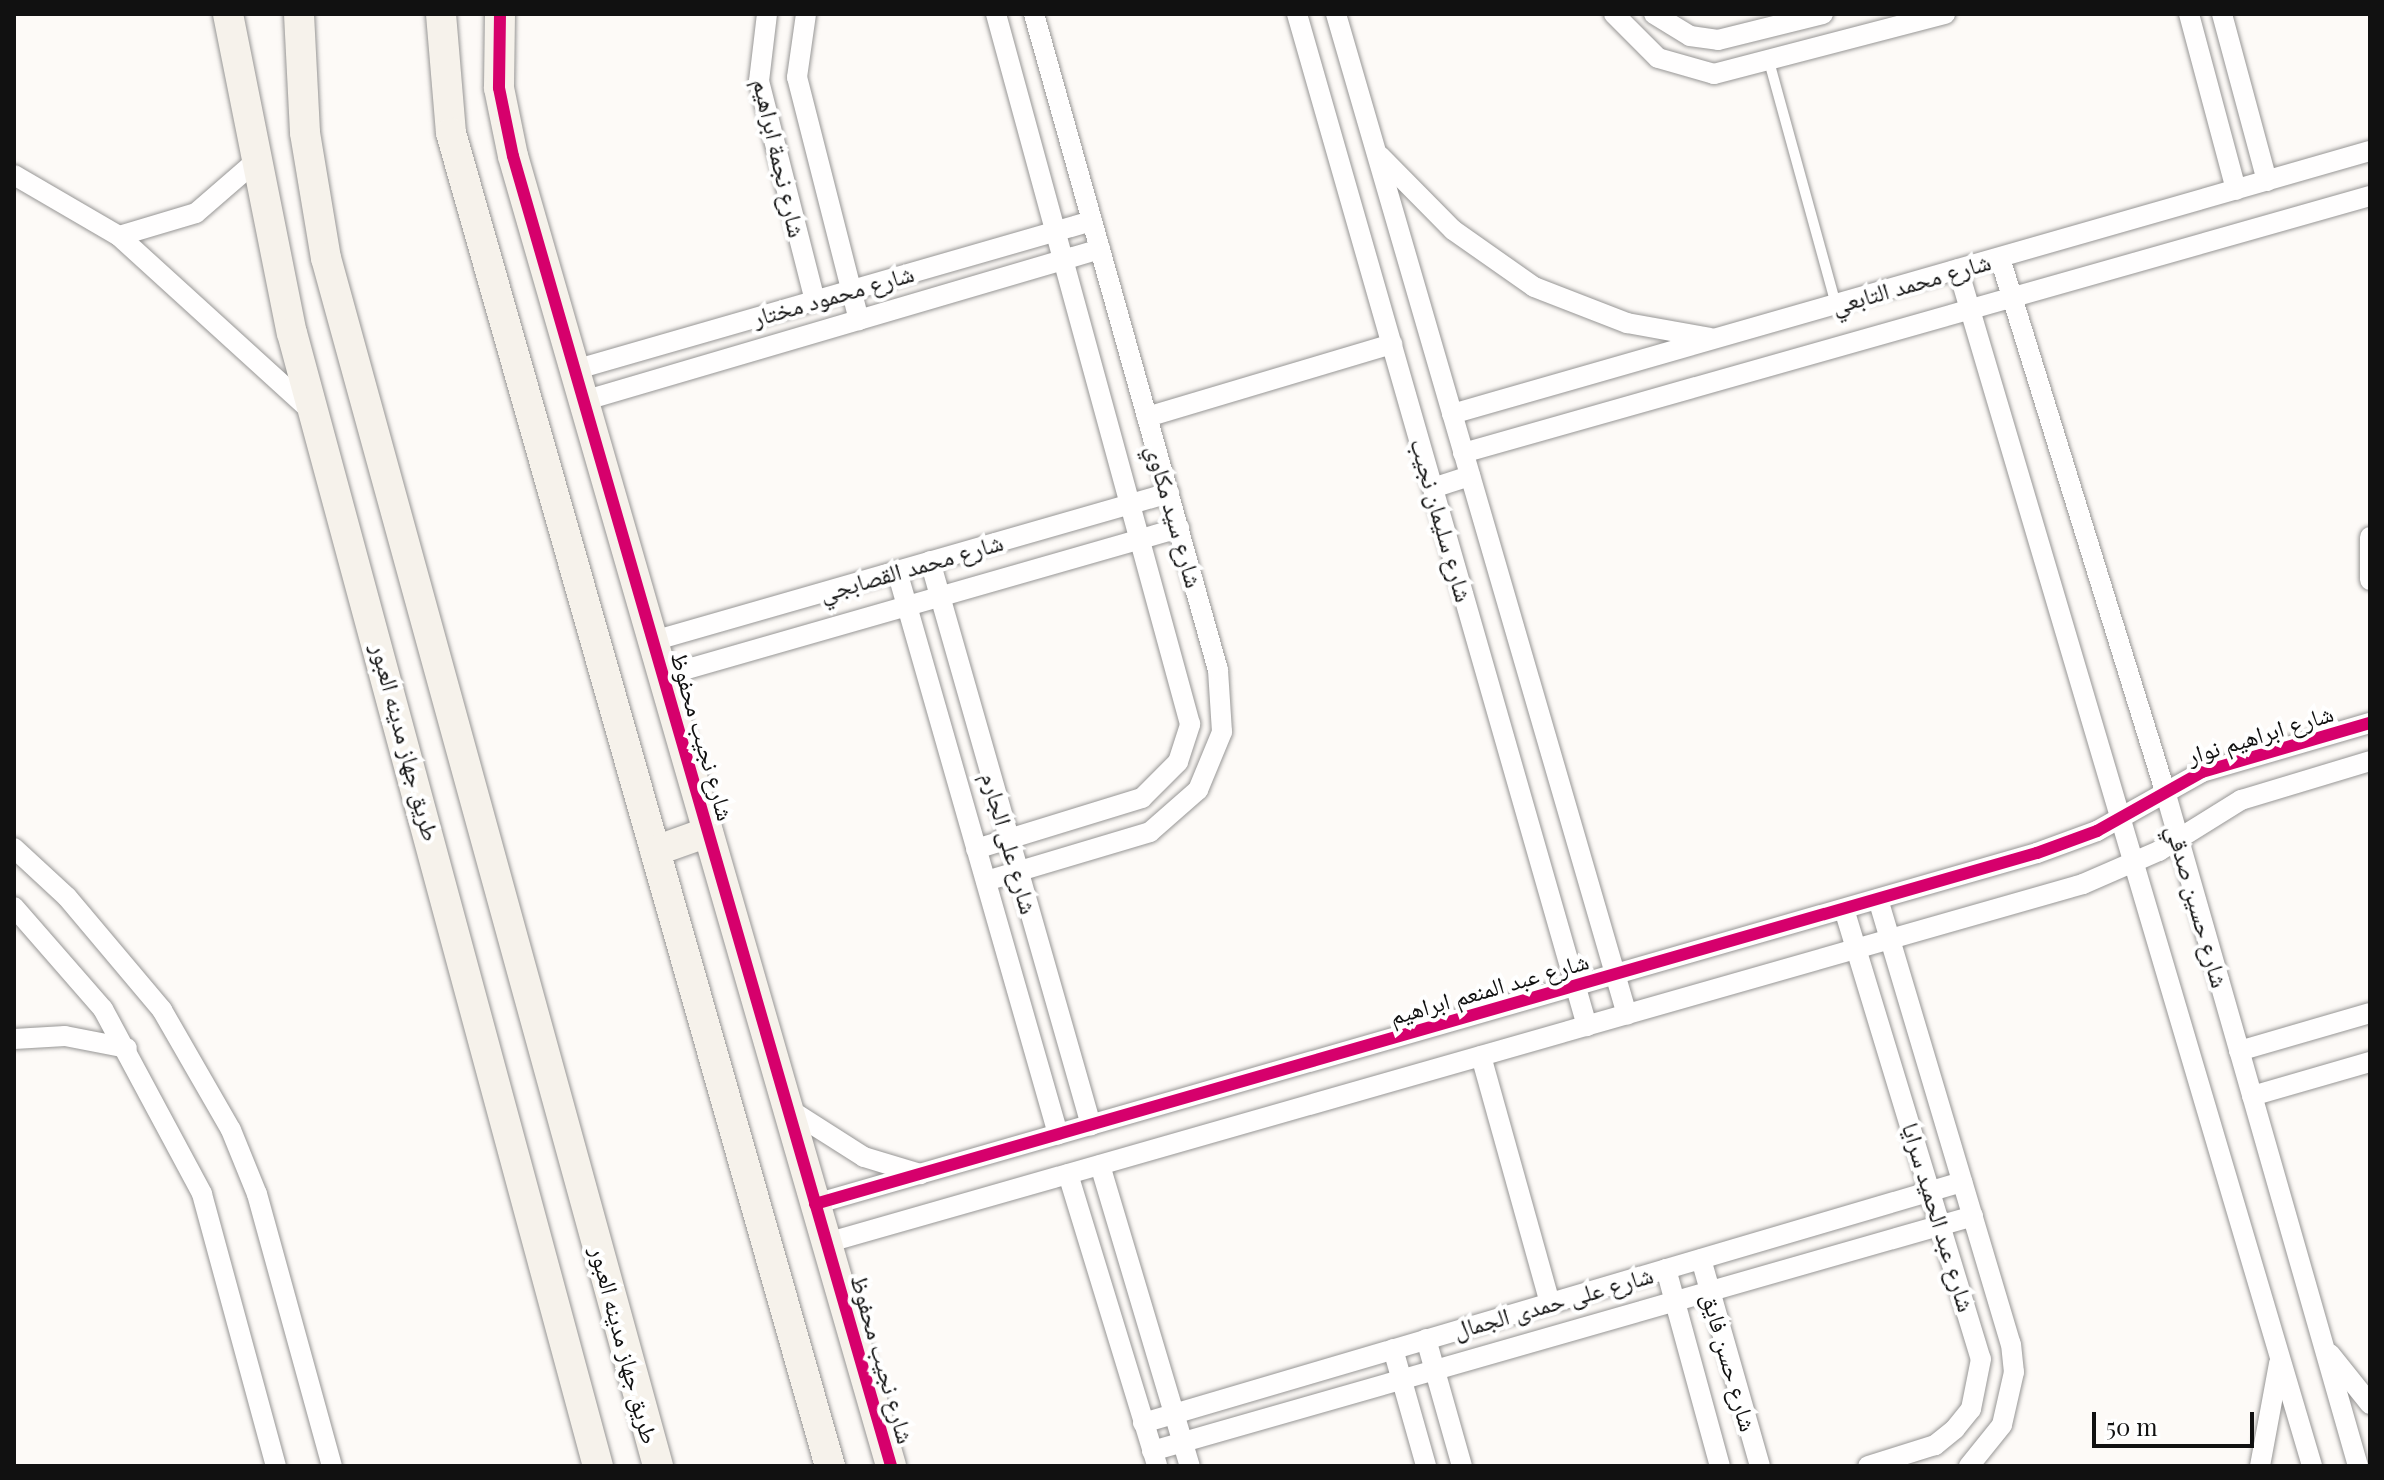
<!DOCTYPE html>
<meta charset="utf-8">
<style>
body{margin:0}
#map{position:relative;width:2384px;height:1480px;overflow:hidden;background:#fdfaf7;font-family:"Playfair Display","Noto Naskh Arabic",serif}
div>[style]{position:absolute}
.roads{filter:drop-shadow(0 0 2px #979695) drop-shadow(0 0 2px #979695)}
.lane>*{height:10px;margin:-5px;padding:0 5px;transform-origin:5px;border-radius:5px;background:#fffefe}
.street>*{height:20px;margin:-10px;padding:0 10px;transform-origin:10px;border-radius:10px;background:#fffefe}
.secondary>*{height:30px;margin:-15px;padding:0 15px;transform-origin:15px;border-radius:15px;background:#f6f2eb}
.cycleway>*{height:12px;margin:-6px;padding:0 6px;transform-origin:6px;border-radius:6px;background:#d6006c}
span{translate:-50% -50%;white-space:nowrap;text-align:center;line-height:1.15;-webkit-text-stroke:8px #fff;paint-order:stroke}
.street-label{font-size:24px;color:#111}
.frame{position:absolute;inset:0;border:16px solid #111;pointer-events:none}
.scale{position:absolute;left:2092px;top:1412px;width:162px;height:36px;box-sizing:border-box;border:4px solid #111;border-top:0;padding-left:10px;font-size:24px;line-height:28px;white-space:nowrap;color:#111;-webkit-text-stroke:6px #fff;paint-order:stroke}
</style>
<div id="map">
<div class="roads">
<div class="lane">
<i style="left:1770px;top:65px;width:248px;rotate:74.6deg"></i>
</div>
<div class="street">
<i style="left:767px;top:14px;width:67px;rotate:96.8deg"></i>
<i style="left:759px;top:81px;width:227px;rotate:75.7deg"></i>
<i style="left:806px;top:14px;width:64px;rotate:98.1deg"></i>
<i style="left:797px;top:77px;width:251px;rotate:75.7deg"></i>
<i style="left:1297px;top:14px;width:1053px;rotate:74.01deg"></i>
<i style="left:1336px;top:14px;width:1042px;rotate:73.79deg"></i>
<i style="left:1614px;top:14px;width:62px;rotate:45deg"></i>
<i style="left:1658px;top:58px;width:58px;rotate:15.9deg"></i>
<i style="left:1714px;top:74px;width:239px;rotate:-14.6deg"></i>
<i style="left:1654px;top:14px;width:42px;rotate:31.4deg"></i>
<i style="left:1690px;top:36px;width:28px;rotate:8deg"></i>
<i style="left:1718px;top:40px;width:108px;rotate:-13.9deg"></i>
<i style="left:2189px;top:14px;width:182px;rotate:75deg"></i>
<i style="left:2222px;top:14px;width:173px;rotate:74.9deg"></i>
<i style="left:1380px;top:156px;width:104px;rotate:45.4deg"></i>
<i style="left:1453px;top:230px;width:99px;rotate:35.1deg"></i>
<i style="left:1534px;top:287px;width:100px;rotate:21.2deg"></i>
<i style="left:1627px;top:323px;width:84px;rotate:10.2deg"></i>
<i style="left:14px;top:175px;width:121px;rotate:30.2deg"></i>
<i style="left:119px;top:236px;width:260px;rotate:42.3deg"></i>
<i style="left:119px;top:236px;width:80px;rotate:-16.6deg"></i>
<i style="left:196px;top:213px;width:79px;rotate:-40.9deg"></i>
<i style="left:2000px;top:258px;width:558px;rotate:72.8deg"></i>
<i style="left:2165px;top:791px;width:702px;rotate:74.04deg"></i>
<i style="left:1958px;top:269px;width:1248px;rotate:73.52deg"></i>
<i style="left:574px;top:370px;width:539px;rotate:-16.05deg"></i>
<i style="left:583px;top:401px;width:539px;rotate:-16.38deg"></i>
<i style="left:1452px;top:414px;width:955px;rotate:-15.99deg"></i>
<i style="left:1147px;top:417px;width:256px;rotate:-16.6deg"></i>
<i style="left:1463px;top:453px;width:943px;rotate:-15.82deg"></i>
<i style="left:1433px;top:488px;width:39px;rotate:-18deg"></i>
<i style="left:2370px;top:537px;width:43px;rotate:90deg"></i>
<i style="left:930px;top:561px;width:587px;rotate:74.07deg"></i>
<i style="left:897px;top:571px;width:586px;rotate:74.04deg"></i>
<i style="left:653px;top:641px;width:537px;rotate:-16deg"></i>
<i style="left:663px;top:676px;width:537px;rotate:-16deg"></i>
<i style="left:14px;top:848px;width:72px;rotate:42.8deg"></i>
<i style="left:67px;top:897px;width:148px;rotate:49.9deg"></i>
<i style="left:162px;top:1010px;width:138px;rotate:60.1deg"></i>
<i style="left:231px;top:1130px;width:69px;rotate:67.9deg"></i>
<i style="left:257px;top:1194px;width:282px;rotate:74.6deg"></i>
<i style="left:976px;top:849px;width:174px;rotate:-17.1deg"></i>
<i style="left:1142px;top:798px;width:51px;rotate:-45deg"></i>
<i style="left:1178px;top:762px;width:40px;rotate:-72deg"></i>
<i style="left:1190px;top:724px;width:736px;rotate:-105.28deg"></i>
<i style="left:986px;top:881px;width:171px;rotate:-16.6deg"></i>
<i style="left:1150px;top:832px;width:64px;rotate:-41.2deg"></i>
<i style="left:1198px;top:790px;width:63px;rotate:-67.5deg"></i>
<i style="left:1222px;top:732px;width:62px;rotate:-93.7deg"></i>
<i style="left:1218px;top:670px;width:681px;rotate:-105.67deg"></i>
<i style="left:1878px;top:899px;width:464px;rotate:73.4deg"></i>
<i style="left:2011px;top:1344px;width:28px;rotate:84deg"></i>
<i style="left:2014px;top:1372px;width:54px;rotate:102.8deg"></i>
<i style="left:2002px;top:1425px;width:53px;rotate:128.8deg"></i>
<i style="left:14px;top:907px;width:135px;rotate:48.9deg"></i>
<i style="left:103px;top:1009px;width:210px;rotate:61.8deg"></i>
<i style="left:202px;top:1194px;width:282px;rotate:74.8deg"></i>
<i style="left:1844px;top:909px;width:470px;rotate:73.1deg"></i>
<i style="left:1981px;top:1359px;width:51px;rotate:101.3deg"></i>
<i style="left:1971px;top:1409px;width:26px;rotate:129deg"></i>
<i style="left:1955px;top:1429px;width:26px;rotate:141deg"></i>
<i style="left:1935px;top:1445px;width:70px;rotate:162.6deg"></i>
<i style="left:14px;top:1039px;width:51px;rotate:-3.4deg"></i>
<i style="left:65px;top:1036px;width:63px;rotate:11deg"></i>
<i style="left:2239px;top:1051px;width:136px;rotate:-16.2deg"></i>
<i style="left:1481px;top:1056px;width:256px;rotate:74.4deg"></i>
<i style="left:2252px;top:1096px;width:123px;rotate:-16.1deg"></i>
<i style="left:787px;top:1108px;width:91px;rotate:32.5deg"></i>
<i style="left:864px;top:1157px;width:59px;rotate:16.9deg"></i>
<i style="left:1100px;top:1165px;width:314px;rotate:73.4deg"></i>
<i style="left:1068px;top:1174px;width:305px;rotate:73deg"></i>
<i style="left:815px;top:1204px;width:1271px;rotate:-16.03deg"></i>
<i style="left:2037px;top:853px;width:64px;rotate:-20.1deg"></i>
<i style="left:2097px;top:831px;width:120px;rotate:-29.3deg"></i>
<i style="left:2202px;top:772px;width:175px;rotate:-16.3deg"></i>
<i style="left:826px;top:1243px;width:1307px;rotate:-15.94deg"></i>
<i style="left:2083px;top:884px;width:83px;rotate:-23.5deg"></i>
<i style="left:2159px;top:851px;width:97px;rotate:-31.9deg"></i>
<i style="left:2241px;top:800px;width:135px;rotate:-16.8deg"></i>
<i style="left:1701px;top:1259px;width:215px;rotate:74.1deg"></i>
<i style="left:1666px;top:1269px;width:204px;rotate:74.7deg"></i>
<i style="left:1426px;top:1339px;width:132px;rotate:74.2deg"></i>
<i style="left:1393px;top:1349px;width:122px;rotate:74.2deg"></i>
<i style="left:2330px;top:1354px;width:64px;rotate:51.3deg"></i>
<i style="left:1143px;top:1423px;width:854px;rotate:-16.4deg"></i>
<i style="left:1152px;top:1451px;width:854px;rotate:-15.97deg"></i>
<i style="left:2260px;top:1466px;width:105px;rotate:-79.5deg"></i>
</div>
<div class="secondary">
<i style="left:228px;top:14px;width:325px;rotate:78.7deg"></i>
<i style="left:292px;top:333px;width:1174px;rotate:74.89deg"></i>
<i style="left:299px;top:14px;width:119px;rotate:87.1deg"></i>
<i style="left:305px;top:133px;width:127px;rotate:80.5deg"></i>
<i style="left:326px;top:258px;width:1253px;rotate:74.63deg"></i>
<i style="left:441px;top:14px;width:119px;rotate:85.2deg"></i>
<i style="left:451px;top:133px;width:1386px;rotate:74.13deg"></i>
<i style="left:500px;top:14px;width:74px;rotate:90.8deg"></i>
<i style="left:499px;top:88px;width:69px;rotate:78.4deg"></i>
<i style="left:513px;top:156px;width:1363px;rotate:73.9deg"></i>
<i style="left:655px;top:851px;width:56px;rotate:-19.7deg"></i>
</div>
</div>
<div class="cycleway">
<i style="left:500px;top:14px;width:74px;rotate:90.8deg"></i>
<i style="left:499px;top:88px;width:69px;rotate:78.4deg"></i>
<i style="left:513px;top:156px;width:1363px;rotate:73.9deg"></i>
<i style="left:815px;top:1204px;width:1271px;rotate:-16.03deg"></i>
<i style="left:2037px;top:853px;width:64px;rotate:-20.1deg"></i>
<i style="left:2097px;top:831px;width:120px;rotate:-29.3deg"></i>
<i style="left:2202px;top:772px;width:175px;rotate:-16.3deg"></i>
</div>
<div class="street-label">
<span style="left:780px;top:158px;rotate:77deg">شارع نجمة ابراهيم</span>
<span style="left:1911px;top:283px;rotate:-16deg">شارع محمد التابعي</span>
<span style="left:833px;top:295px;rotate:-16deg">شارع محمود مختار</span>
<span style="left:1175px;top:516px;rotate:74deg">شارع سيد مكاوي</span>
<span style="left:1442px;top:520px;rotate:74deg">شارع سليمان نجيب</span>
<span style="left:911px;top:567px;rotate:-16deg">شارع محمد القصابجي</span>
<span style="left:2260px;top:734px;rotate:-17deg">شارع ابراهيم نوار</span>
<span style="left:703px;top:736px;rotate:74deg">شارع نجيب محفوظ</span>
<span style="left:406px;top:742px;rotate:75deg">طريق جهاز مدينه العبور</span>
<span style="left:1010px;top:843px;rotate:74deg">شارع على الجارم</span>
<span style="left:2198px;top:906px;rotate:74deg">شارع حسين صدقي</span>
<span style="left:1489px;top:988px;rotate:-16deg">شارع عبد المنعم ابراهيم</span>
<span style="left:1939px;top:1217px;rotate:73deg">شارع عبد الحميد سرايا</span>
<span style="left:1553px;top:1302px;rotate:-16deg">شارع على حمدى الجمال</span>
<span style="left:625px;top:1345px;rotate:75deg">طريق جهاز مدينه العبور</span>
<span style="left:883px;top:1359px;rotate:74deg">شارع نجيب محفوظ</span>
<span style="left:1730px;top:1362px;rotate:74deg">شارع حسن فايق</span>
</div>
<div class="frame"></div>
<div class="scale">50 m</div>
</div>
